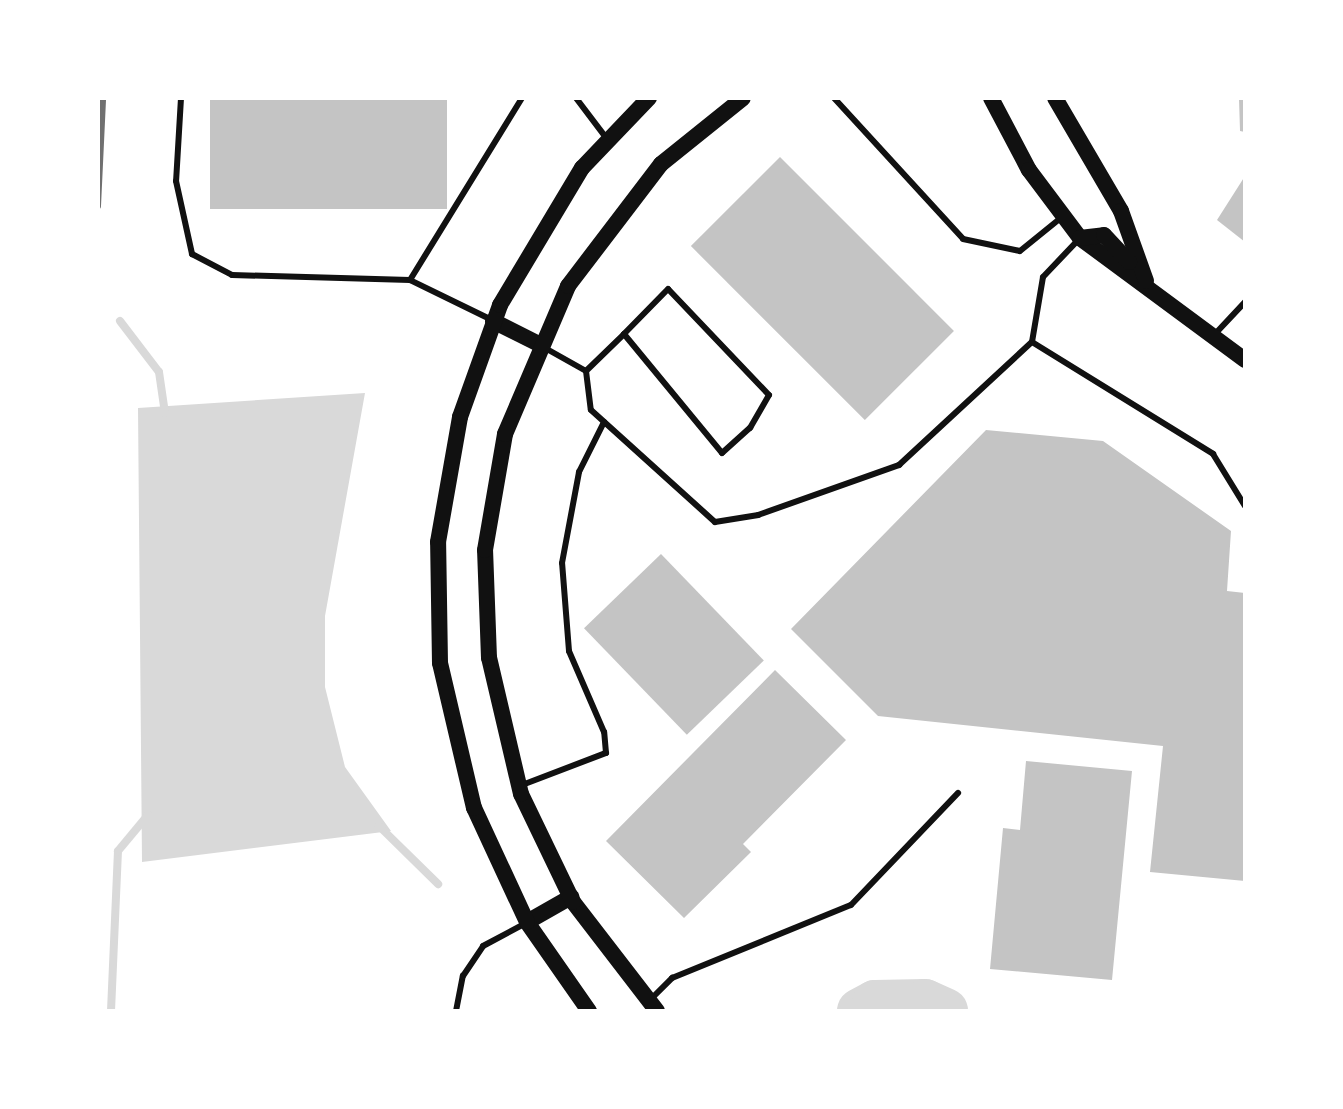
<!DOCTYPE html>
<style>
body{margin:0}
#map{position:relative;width:1343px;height:1109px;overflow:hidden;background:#fff;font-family:"Source Sans 3",sans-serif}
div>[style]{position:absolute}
.water>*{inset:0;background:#d9d9d9}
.stream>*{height:8px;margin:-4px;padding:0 4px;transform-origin:4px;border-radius:4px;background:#d9d9d9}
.river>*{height:46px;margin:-23px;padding:0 23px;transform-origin:23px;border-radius:23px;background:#d9d9d9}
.building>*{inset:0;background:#c4c4c4;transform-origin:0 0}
.service>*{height:6px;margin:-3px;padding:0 3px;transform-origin:3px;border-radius:3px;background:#111}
.secondary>*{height:16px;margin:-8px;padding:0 8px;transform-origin:8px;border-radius:8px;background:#111}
.rail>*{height:6px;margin:-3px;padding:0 3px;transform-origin:3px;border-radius:3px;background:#707070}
span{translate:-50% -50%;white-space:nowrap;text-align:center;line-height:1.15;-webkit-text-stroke:6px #fff;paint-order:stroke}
.frame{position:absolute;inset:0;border:100px solid #fff;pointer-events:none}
</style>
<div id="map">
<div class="water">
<i style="clip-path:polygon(365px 393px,325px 616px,325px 687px,345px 767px,391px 831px,142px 862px,138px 408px)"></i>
</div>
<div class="stream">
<i style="left:120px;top:321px;width:64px;rotate:52.6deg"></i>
<i style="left:159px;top:372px;width:41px;rotate:81.7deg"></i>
<i style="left:379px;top:826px;width:83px;rotate:44.5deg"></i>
<i style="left:111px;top:1011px;width:160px;rotate:-87.5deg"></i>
<i style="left:118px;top:851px;width:47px;rotate:-50.2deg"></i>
</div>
<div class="river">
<i style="left:860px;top:1011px;width:17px;rotate:-28deg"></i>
<i style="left:875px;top:1003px;width:50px;rotate:-1.1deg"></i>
<i style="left:925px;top:1002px;width:22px;rotate:24deg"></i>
</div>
<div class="building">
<i style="left:210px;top:98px;width:237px;height:111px"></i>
<i style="clip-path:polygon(1239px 98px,1245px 98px,1245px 132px,1240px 131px)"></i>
<i style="left:780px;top:157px;width:246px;height:126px;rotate:45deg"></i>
<i style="clip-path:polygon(1245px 176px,1245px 242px,1217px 220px)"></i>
<i style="clip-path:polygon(986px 430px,1103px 441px,1231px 531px,1227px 591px,1245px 593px,1245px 881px,1150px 872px,1163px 746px,878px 716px,791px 629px)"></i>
<i style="left:661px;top:554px;width:148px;height:107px;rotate:46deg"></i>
<i style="clip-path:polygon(775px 670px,846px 740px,743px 844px,751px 852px,684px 918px,606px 841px)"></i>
<i style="clip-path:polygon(1026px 761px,1132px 771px,1112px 980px,990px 969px,1003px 828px,1020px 830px)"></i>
</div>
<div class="service">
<i style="left:181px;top:98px;width:83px;rotate:93.4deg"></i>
<i style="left:176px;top:181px;width:75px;rotate:77.6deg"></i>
<i style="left:192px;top:254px;width:45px;rotate:27.7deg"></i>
<i style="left:232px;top:275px;width:178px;rotate:1.6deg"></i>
<i style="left:576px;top:98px;width:51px;rotate:52.9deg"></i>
<i style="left:834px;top:98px;width:191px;rotate:47.5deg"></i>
<i style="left:963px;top:239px;width:58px;rotate:11.9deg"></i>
<i style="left:1020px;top:251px;width:54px;rotate:-39deg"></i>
<i style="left:492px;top:320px;width:91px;rotate:-154deg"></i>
<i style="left:410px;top:280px;width:214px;rotate:-58.4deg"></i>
<i style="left:1215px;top:334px;width:44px;rotate:-46.8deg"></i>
<i style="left:1032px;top:342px;width:213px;rotate:31.7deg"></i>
<i style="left:1213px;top:454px;width:61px;rotate:58.4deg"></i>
<i style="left:545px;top:348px;width:47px;rotate:29.3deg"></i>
<i style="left:586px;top:371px;width:53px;rotate:-44.2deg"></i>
<i style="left:624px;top:334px;width:154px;rotate:50.5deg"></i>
<i style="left:722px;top:453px;width:38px;rotate:-42deg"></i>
<i style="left:750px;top:428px;width:38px;rotate:-60deg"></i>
<i style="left:769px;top:395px;width:146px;rotate:-133.6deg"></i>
<i style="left:668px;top:289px;width:63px;rotate:134.4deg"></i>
<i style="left:586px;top:371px;width:39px;rotate:83deg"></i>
<i style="left:591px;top:410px;width:167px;rotate:42.1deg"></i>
<i style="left:715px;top:522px;width:44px;rotate:-9.2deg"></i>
<i style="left:758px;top:515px;width:150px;rotate:-19.5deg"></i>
<i style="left:899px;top:465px;width:181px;rotate:-42.8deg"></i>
<i style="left:1032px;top:342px;width:66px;rotate:-80.4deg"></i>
<i style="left:1043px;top:277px;width:54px;rotate:-46.5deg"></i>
<i style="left:522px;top:785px;width:90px;rotate:-20.9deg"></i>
<i style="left:606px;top:753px;width:21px;rotate:-95deg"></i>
<i style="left:604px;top:732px;width:88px;rotate:-113.4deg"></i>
<i style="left:569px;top:651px;width:88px;rotate:-94.5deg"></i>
<i style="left:562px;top:563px;width:93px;rotate:-79.4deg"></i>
<i style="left:579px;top:472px;width:56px;rotate:-63.4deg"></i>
<i style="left:651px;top:999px;width:30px;rotate:-45deg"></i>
<i style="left:672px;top:978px;width:193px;rotate:-22.2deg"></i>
<i style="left:851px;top:905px;width:155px;rotate:-46.3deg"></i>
<i style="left:456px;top:1011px;width:36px;rotate:-79deg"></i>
<i style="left:463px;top:976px;width:36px;rotate:-56deg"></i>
<i style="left:483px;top:946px;width:49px;rotate:-28.1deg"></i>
</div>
<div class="secondary">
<i style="left:991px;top:98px;width:81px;rotate:62.2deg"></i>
<i style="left:1029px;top:170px;width:85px;rotate:53.1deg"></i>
<i style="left:1080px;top:238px;width:205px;rotate:36.5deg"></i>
<i style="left:1055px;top:98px;width:131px;rotate:59.7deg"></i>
<i style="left:1121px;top:211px;width:74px;rotate:70.3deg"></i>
<i style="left:1080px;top:238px;width:24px;rotate:-7deg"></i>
<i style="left:1104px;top:235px;width:37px;rotate:47deg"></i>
<i style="left:493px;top:321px;width:51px;rotate:26.6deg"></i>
<i style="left:527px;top:922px;width:51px;rotate:-29.6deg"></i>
<i style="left:589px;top:1011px;width:108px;rotate:-124.9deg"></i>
<i style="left:527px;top:922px;width:126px;rotate:-114.9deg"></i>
<i style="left:474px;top:808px;width:149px;rotate:-103.2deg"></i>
<i style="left:440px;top:663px;width:121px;rotate:-90.9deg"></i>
<i style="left:438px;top:542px;width:127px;rotate:-80deg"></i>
<i style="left:460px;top:417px;width:119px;rotate:-70.3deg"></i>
<i style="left:500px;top:305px;width:160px;rotate:-59.1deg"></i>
<i style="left:582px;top:168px;width:97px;rotate:-46.3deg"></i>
<i style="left:657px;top:1011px;width:138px;rotate:-127.6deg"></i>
<i style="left:573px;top:902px;width:120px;rotate:-115.7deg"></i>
<i style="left:521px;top:794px;width:140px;rotate:-103.2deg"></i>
<i style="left:489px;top:658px;width:108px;rotate:-92.1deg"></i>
<i style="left:485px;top:550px;width:118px;rotate:-80.2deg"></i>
<i style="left:505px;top:434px;width:161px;rotate:-66.9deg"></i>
<i style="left:568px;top:286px;width:153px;rotate:-52.7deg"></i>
<i style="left:661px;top:164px;width:105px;rotate:-38.8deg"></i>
</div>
<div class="rail">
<i style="left:98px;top:206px;width:108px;rotate:-87.3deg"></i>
</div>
<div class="frame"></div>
</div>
